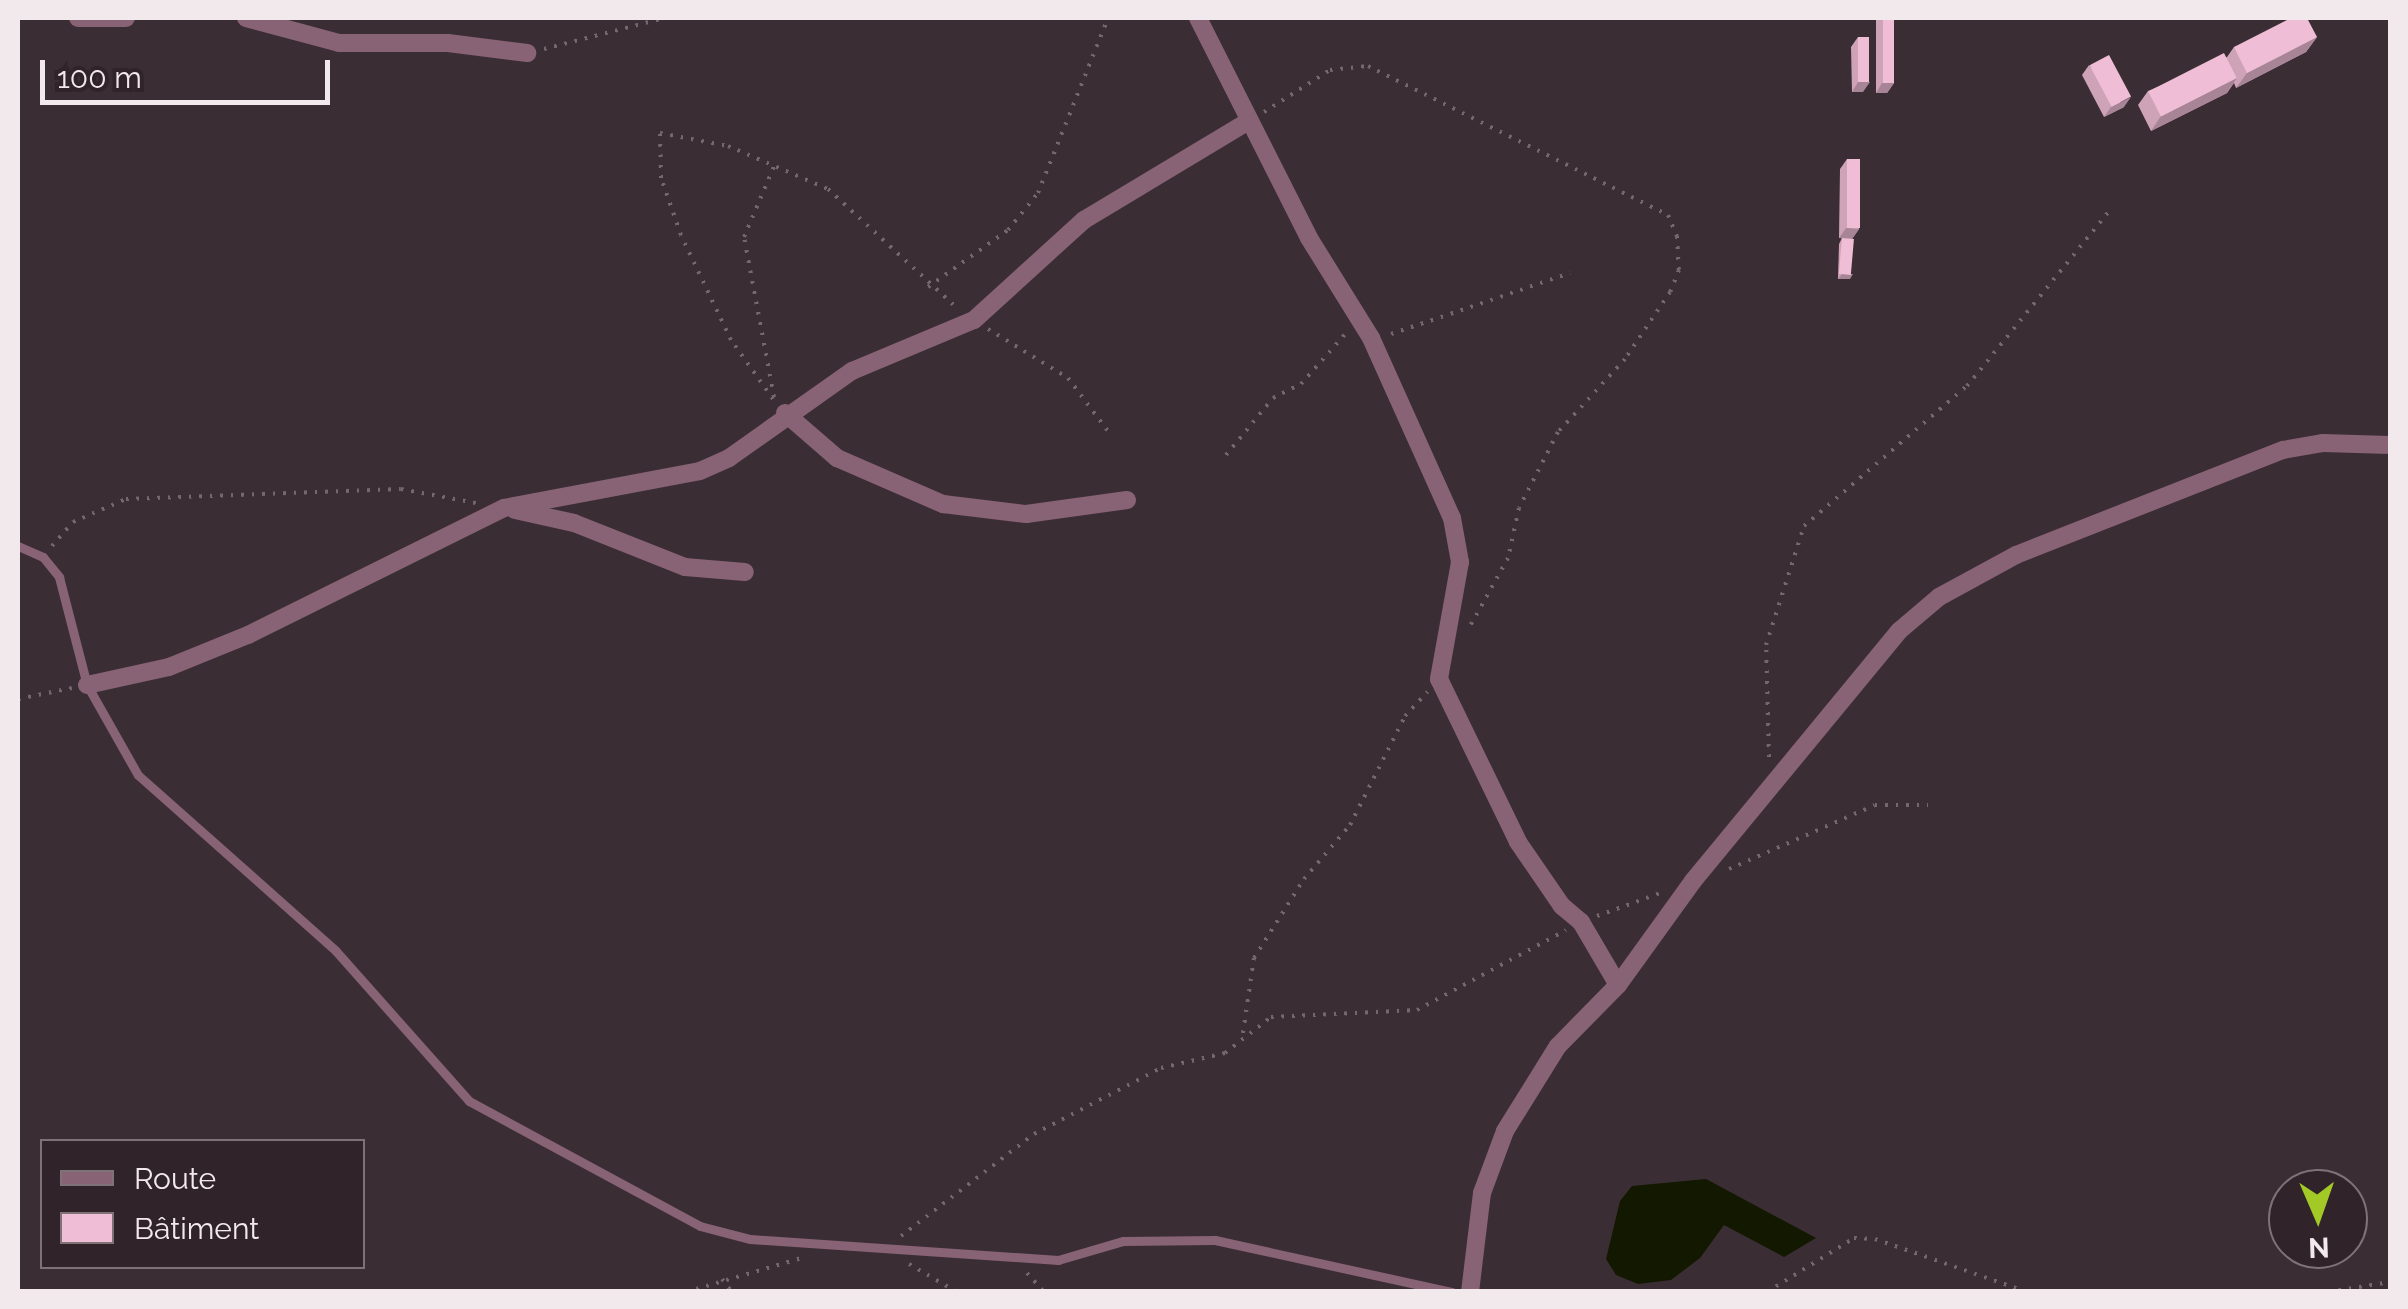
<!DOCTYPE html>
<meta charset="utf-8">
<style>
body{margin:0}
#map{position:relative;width:2408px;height:1309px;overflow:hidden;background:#3a2d33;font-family:Raleway,sans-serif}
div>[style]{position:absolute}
.water>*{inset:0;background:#121900}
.path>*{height:4px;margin-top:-2px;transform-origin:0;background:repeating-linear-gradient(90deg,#74686d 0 2.5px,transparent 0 10.5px)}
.service>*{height:9px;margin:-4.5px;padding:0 4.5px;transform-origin:4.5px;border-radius:4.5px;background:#886275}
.minor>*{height:18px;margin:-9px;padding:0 9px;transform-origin:9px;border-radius:9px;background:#886275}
.wall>*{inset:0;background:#cea3b8}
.shaded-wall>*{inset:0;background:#a78596}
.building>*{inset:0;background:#efbed6;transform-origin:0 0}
span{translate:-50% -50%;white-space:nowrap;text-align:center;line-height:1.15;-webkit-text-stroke:10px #302329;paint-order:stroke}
.frame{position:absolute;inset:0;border:20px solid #f2e9ed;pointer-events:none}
.legend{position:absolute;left:40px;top:1139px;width:325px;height:130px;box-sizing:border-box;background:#302329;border:2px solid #7e7277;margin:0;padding:12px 18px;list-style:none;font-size:30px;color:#f2e9ed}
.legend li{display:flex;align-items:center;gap:20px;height:50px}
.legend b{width:50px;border:2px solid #7e7277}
.north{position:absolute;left:2268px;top:1169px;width:100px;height:100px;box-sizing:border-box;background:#302329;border:2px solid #7e7277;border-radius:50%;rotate:178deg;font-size:28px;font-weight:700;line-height:40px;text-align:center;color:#f2e9ed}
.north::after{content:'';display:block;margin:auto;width:35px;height:45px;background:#a3c926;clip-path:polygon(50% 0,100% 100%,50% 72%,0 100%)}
.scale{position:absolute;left:40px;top:60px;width:290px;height:45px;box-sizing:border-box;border:5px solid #f2e9ed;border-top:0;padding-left:12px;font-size:30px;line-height:35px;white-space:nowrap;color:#f2e9ed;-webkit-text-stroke:8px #302329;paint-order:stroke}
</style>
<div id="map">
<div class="water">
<i style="clip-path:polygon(1706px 1179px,1816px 1238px,1784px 1257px,1724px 1225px,1700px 1258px,1671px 1280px,1638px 1284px,1616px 1275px,1606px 1259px,1620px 1201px,1632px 1186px)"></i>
</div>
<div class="path">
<i style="left:544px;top:49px;width:125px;rotate:-14.4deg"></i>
<i style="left:1264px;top:112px;width:78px;rotate:-32.5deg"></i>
<i style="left:1330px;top:70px;width:38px;rotate:-6deg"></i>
<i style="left:1368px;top:66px;width:335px;rotate:26.4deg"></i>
<i style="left:1668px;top:215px;width:23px;rotate:67deg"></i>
<i style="left:1677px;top:236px;width:34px;rotate:87deg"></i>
<i style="left:1679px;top:270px;width:24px;rotate:112deg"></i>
<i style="left:1670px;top:292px;width:81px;rotate:123.9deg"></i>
<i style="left:1625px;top:359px;width:99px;rotate:132.5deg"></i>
<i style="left:1558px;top:432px;width:85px;rotate:117.2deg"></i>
<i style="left:1519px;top:508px;width:51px;rotate:102.4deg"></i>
<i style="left:1508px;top:558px;width:82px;rotate:119.1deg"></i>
<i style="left:928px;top:287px;width:98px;rotate:-35.5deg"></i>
<i style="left:1008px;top:230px;width:48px;rotate:-51deg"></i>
<i style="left:1038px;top:193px;width:188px;rotate:-68.2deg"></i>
<i style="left:988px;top:329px;width:94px;rotate:31.5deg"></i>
<i style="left:1068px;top:378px;width:71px;rotate:53deg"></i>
<i style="left:1391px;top:334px;width:189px;rotate:-18.8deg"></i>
<i style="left:774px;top:397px;width:163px;rotate:-100.6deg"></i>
<i style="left:744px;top:237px;width:79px;rotate:-67deg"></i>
<i style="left:773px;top:399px;width:72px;rotate:-125.4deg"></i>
<i style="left:731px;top:340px;width:116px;rotate:-115.5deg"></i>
<i style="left:681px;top:235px;width:60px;rotate:-109.3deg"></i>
<i style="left:661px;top:178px;width:45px;rotate:-91.3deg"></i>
<i style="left:660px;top:133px;width:69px;rotate:10.8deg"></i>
<i style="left:728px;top:146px;width:109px;rotate:23.3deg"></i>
<i style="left:828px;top:189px;width:174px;rotate:42.7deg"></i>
<i style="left:1226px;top:455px;width:74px;rotate:-50.5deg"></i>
<i style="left:1273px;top:398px;width:31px;rotate:-27deg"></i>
<i style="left:1301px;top:384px;width:69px;rotate:-48.5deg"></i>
<i style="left:52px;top:546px;width:32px;rotate:-49deg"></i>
<i style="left:73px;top:522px;width:58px;rotate:-23.5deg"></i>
<i style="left:126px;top:499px;width:275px;rotate:-2.1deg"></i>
<i style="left:401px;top:489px;width:76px;rotate:10.6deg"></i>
<i style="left:18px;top:699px;width:55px;rotate:-11.5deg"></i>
<i style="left:1769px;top:757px;width:112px;rotate:-91.5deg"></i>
<i style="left:1766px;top:645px;width:125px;rotate:-72.3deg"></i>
<i style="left:1804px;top:526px;width:215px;rotate:-40.7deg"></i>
<i style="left:1967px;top:386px;width:228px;rotate:-50.9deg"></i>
<i style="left:1729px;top:869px;width:159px;rotate:-23.7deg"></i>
<i style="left:1875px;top:805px;width:53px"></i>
<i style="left:1597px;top:916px;width:70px;rotate:-20deg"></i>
<i style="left:1243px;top:1033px;width:76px;rotate:-81.7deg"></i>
<i style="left:1254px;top:958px;width:93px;rotate:-57.7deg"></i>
<i style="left:1304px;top:879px;width:71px;rotate:-49.6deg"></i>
<i style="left:1350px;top:825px;width:122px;rotate:-63.2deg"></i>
<i style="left:1405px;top:716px;width:33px;rotate:-47deg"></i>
<i style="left:901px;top:1236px;width:168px;rotate:-37.5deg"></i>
<i style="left:1034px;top:1134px;width:143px;rotate:-27.5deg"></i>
<i style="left:1161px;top:1068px;width:66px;rotate:-13.2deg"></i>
<i style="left:1225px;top:1053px;width:58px;rotate:-38deg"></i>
<i style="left:1271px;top:1017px;width:146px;rotate:-2.7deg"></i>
<i style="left:1417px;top:1010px;width:169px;rotate:-28.2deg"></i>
<i style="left:909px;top:1264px;width:56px;rotate:30.3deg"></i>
<i style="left:1027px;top:1273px;width:25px;rotate:48deg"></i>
<i style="left:722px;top:1279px;width:16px;rotate:52deg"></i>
<i style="left:686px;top:1292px;width:124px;rotate:-16.4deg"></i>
<i style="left:1767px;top:1292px;width:102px;rotate:-31.8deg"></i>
<i style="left:1854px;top:1238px;width:21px;rotate:3deg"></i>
<i style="left:1875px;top:1239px;width:161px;rotate:19.2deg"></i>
<i style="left:2328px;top:1292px;width:63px;rotate:-9.2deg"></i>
</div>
<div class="service">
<i style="left:18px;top:546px;width:27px;rotate:24deg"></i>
<i style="left:43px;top:557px;width:26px;rotate:51deg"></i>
<i style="left:59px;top:577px;width:112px;rotate:75.5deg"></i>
<i style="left:87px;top:685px;width:103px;rotate:60.5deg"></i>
<i style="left:138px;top:775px;width:264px;rotate:41.6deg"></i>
<i style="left:335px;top:950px;width:202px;rotate:48.4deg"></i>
<i style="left:469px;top:1101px;width:263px;rotate:28.4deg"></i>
<i style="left:700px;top:1226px;width:52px;rotate:14.6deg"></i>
<i style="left:750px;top:1239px;width:309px;rotate:3.9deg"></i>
<i style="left:1058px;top:1260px;width:68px;rotate:-16.3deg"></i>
<i style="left:1123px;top:1241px;width:92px;rotate:-0.6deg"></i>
<i style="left:1215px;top:1240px;width:243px;rotate:12.4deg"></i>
</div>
<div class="minor">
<i style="left:78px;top:18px;width:48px"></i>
<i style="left:246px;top:18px;width:96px;rotate:15deg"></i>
<i style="left:339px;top:43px;width:109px"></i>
<i style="left:448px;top:43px;width:80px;rotate:7.2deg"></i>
<i style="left:1198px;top:18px;width:246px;rotate:63.2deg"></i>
<i style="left:1309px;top:238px;width:118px;rotate:58.2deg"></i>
<i style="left:1371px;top:338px;width:197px;rotate:65.8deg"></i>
<i style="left:1452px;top:518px;width:45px;rotate:79.7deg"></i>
<i style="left:1460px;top:562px;width:119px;rotate:100.2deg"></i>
<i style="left:1439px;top:679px;width:181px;rotate:64.1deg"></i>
<i style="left:1518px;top:842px;width:78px;rotate:55.5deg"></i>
<i style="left:1562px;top:906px;width:25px;rotate:40deg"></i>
<i style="left:1581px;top:922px;width:73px;rotate:59.6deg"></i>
<i style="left:785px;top:413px;width:69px;rotate:40.9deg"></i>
<i style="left:837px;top:458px;width:116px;rotate:23.5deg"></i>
<i style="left:943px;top:504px;width:84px;rotate:6.9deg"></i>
<i style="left:1026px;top:514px;width:102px;rotate:-7.9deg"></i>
<i style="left:515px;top:510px;width:60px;rotate:12.4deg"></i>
<i style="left:574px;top:523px;width:119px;rotate:21.6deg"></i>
<i style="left:685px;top:567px;width:60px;rotate:4.8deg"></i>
<i style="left:87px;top:685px;width:84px;rotate:-12.4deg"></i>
<i style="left:169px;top:667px;width:85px;rotate:-22.1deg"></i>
<i style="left:248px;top:635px;width:286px;rotate:-26.4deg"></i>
<i style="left:504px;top:508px;width:199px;rotate:-10.7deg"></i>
<i style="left:700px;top:471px;width:32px;rotate:-24deg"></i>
<i style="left:729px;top:458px;width:151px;rotate:-35.3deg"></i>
<i style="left:852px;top:371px;width:132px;rotate:-22.7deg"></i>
<i style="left:974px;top:320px;width:149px;rotate:-42.3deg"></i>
<i style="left:1084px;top:220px;width:190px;rotate:-31deg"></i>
<i style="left:1470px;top:1292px;width:100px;rotate:-83.1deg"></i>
<i style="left:1482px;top:1193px;width:66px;rotate:-69.6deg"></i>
<i style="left:1505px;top:1131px;width:100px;rotate:-58.1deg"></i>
<i style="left:1558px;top:1046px;width:86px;rotate:-45.5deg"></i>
<i style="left:1618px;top:985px;width:128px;rotate:-54.2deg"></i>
<i style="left:1693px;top:881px;width:324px;rotate:-50.5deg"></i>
<i style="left:1899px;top:631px;width:52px;rotate:-40.4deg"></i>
<i style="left:1939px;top:597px;width:88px;rotate:-28.6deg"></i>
<i style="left:2016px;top:555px;width:287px;rotate:-21.5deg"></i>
<i style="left:2283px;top:450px;width:41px;rotate:-9.9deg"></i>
<i style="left:2323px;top:443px;width:67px;rotate:1.7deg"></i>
</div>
<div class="wall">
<i style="clip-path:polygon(1876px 18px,1894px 18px,1894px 83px,1887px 93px,1876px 93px)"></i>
<i style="clip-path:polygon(1858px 37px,1863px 92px,1852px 92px,1851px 47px)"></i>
<i style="clip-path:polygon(2317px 37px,2306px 52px,2236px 88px,2234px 83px,2227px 93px,2151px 131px,2138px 105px,2148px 91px,2227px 57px,2234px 47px)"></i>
<i style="clip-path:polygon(2089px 65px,2124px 107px,2104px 117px,2082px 75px)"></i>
<i style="clip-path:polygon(1847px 159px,1859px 229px,1852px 239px,1839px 238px,1840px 169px)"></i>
<i style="clip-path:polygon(1842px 238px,1850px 279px,1838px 279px,1839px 244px)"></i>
</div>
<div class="shaded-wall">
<i style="clip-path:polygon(2317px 37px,2306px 52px,2236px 88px,2247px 73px)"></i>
<i style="clip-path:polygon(2237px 78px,2227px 93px,2151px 131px,2161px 116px)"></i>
<i style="clip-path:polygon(1858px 82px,1870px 82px,1863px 92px,1852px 92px)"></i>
<i style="clip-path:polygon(1882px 83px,1894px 83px,1887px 93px,1876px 93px)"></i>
<i style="clip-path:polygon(2131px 97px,2124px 107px,2104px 117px,2111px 107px)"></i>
<i style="clip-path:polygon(1846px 228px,1859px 229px,1852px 239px,1839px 238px)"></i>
<i style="clip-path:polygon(1842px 274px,1853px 274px,1850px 279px,1838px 279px)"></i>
</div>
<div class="building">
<i style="left:1883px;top:18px;width:11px;height:65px"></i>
<i style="clip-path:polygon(2291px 18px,2307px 18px,2317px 37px,2247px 73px,2234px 47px)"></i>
<i style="left:1858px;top:37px;width:11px;height:45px"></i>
<i style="left:2224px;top:53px;width:28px;height:85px;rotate:63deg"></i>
<i style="left:2109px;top:55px;width:47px;height:22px;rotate:62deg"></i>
<i style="left:1847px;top:159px;width:13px;height:69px"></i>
<i style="left:1842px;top:238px;width:12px;height:36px;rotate:5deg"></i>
</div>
<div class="frame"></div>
<ul class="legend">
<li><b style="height:12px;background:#886275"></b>Route</li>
<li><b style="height:28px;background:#efbed6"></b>Bâtiment</li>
</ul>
<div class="north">N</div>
<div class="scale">100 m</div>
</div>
